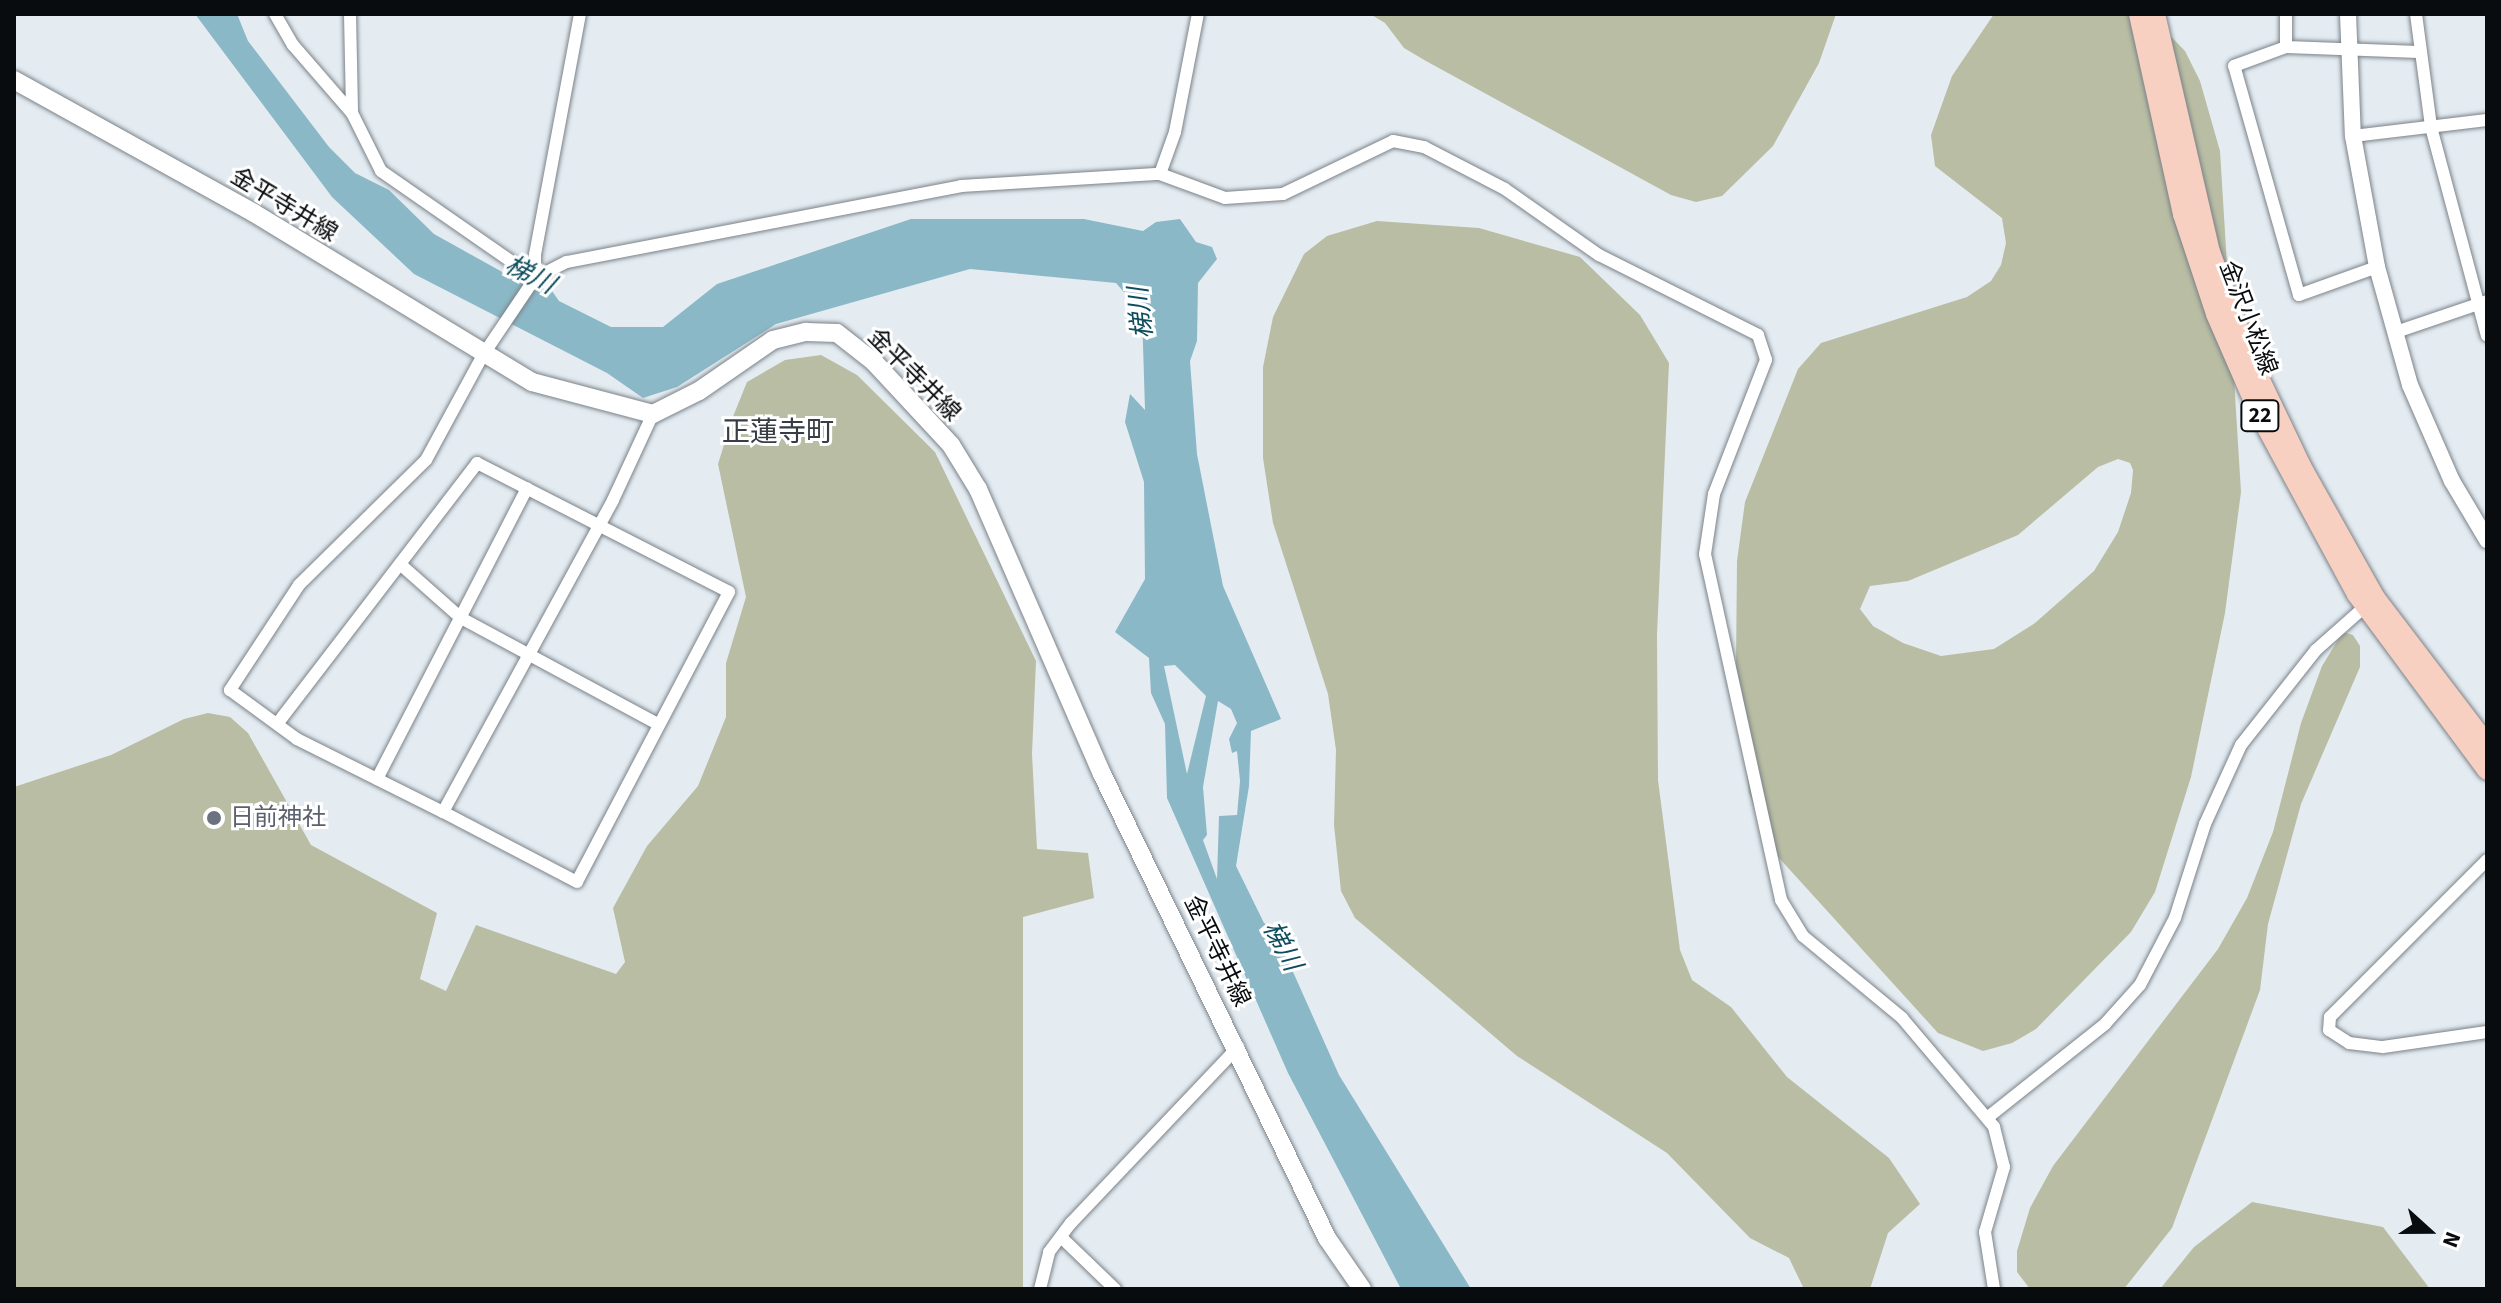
<!DOCTYPE html>
<meta charset="utf-8">
<style>
body{margin:0}
#map{position:relative;width:2501px;height:1303px;overflow:hidden;background:#e4ecf2;font-family:"Source Sans 3","Noto Sans JP",sans-serif}
div>[style]{position:absolute}
.green>*{inset:0;background:#b9bda3}
.water>*{inset:0;background:#8bb8c7}
.roads{filter:drop-shadow(0 0 2px #7b8288) drop-shadow(0 0 2px #7b8288)}
.minor>*{height:12px;margin:-6px;padding:0 6px;transform-origin:6px;border-radius:6px;background:#fff}
.tertiary>*{height:16px;margin:-8px;padding:0 8px;transform-origin:8px;border-radius:8px;background:#fff}
.secondary>*{height:18px;margin:-9px;padding:0 9px;transform-origin:9px;border-radius:9px;background:#fff}
.primary>*{height:20px;margin:-10px;padding:0 10px;transform-origin:10px;border-radius:10px;background:#f7d0c1}
.dots>*{width:22px;height:22px;translate:-50% -50%;box-sizing:border-box;border:4px solid #fff;border-radius:50%}
span{translate:-50% -50%;white-space:nowrap;text-align:center;line-height:1.15;-webkit-text-stroke:6px #fff;paint-order:stroke}
.shield-label span{padding:2px 6px;background:#fff;border:2px solid;border-radius:6px;-webkit-text-stroke-width:0}
.shield-label{font-size:22px;color:#090c0e;font-weight:700}
.street-label{font-size:24px;color:#090c0e}
.worship-label{font-size:24px;color:#5b616d}
.left{translate:0 -50%;text-align:left}
.water-label{font-size:26px;color:#0d4c5d;font-style:italic}
.quarter-label{font-size:28px;color:#373d42}
.frame{position:absolute;inset:0;border:16px solid #090c0e;pointer-events:none}
.north{position:absolute;left:2389px;top:1191px;width:80px;height:80px;-webkit-text-stroke:6px #fff;paint-order:stroke;rotate:111deg;font-size:22px;font-weight:700;line-height:32px;text-align:center;color:#090c0e}
.north::after{content:'';display:block;margin:auto;width:28px;height:36px;background:#090c0e;clip-path:polygon(50% 0,100% 100%,50% 72%,0 100%)}
</style>
<div id="map">
<div class="green">
<i style="clip-path:polygon(1370px 14px,1836px 14px,1819px 63px,1773px 146px,1722px 196px,1696px 202px,1671px 195px,1426px 61px,1404px 48px,1385px 23px)"></i>
<i style="clip-path:polygon(evenodd,1994px 14px,2149px 14px,2185px 51px,2200px 81px,2220px 151px,2241px 492px,2225px 613px,2191px 777px,2155px 892px,2131px 932px,2036px 1029px,2012px 1043px,1983px 1051px,1938px 1033px,1770px 848px,1749px 793px,1736px 666px,1737px 561px,1745px 502px,1798px 369px,1821px 343px,1967px 297px,1991px 281px,2001px 265px,2006px 243px,2002px 218px,1935px 166px,1931px 135px,1952px 76px,1994px 14px,2118px 459px,2130px 463px,2133px 470px,2131px 493px,2118px 532px,2094px 571px,2035px 623px,1994px 649px,1941px 656px,1903px 643px,1873px 626px,1860px 609px,1870px 586px,1908px 581px,2018px 535px,2098px 467px,2118px 459px)"></i>
<i style="clip-path:polygon(1377px 221px,1479px 228px,1580px 257px,1640px 315px,1669px 363px,1657px 635px,1658px 780px,1680px 950px,1692px 980px,1731px 1007px,1787px 1077px,1889px 1158px,1920px 1204px,1888px 1233px,1870px 1289px,1804px 1289px,1789px 1258px,1750px 1238px,1667px 1153px,1517px 1056px,1355px 918px,1341px 891px,1334px 825px,1336px 750px,1328px 694px,1273px 523px,1263px 458px,1263px 367px,1273px 317px,1304px 254px,1327px 236px)"></i>
<i style="clip-path:polygon(821px 355px,857px 375px,935px 452px,1036px 661px,1032px 754px,1037px 849px,1088px 853px,1094px 898px,1023px 917px,1023px 1289px,14px 1289px,14px 787px,111px 755px,184px 719px,208px 713px,230px 717px,248px 733px,311px 845px,437px 913px,420px 979px,446px 991px,476px 925px,616px 974px,625px 962px,613px 908px,647px 846px,698px 786px,726px 717px,726px 663px,746px 597px,718px 464px,732px 419px,747px 382px,785px 360px)"></i>
<i style="clip-path:polygon(2343px 632px,2353px 635px,2360px 646px,2360px 667px,2301px 804px,2268px 924px,2260px 990px,2172px 1228px,2124px 1289px,2030px 1289px,2017px 1272px,2017px 1251px,2030px 1208px,2053px 1166px,2218px 949px,2247px 898px,2273px 832px,2301px 723px,2322px 666px)"></i>
<i style="clip-path:polygon(2252px 1202px,2383px 1227px,2430px 1289px,2160px 1289px,2194px 1247px)"></i>
</div>
<div class="water">
<i style="clip-path:polygon(evenodd,195px 14px,237px 14px,248px 41px,329px 147px,355px 173px,389px 190px,434px 234px,513px 278px,552px 291px,559px 301px,611px 327px,663px 327px,717px 284px,911px 219px,1084px 219px,1143px 231px,1156px 222px,1180px 219px,1196px 242px,1212px 247px,1217px 259px,1198px 283px,1197px 341px,1190px 361px,1197px 454px,1223px 586px,1281px 719px,1251px 731px,1249px 786px,1236px 866px,1264px 923px,1273px 927px,1339px 1075px,1471px 1289px,1401px 1289px,1288px 1073px,1167px 798px,1165px 724px,1151px 693px,1149px 658px,1115px 632px,1145px 579px,1144px 482px,1125px 422px,1130px 394px,1145px 410px,1142px 313px,1116px 283px,970px 269px,776px 324px,677px 387px,643px 398px,607px 373px,414px 274px,332px 197px,195px 14px,1175px 665px,1206px 696px,1187px 774px,1164px 666px,1175px 665px,195px 14px,1218px 701px,1231px 709px,1237px 723px,1229px 739px,1232px 753px,1237px 751px,1240px 781px,1237px 815px,1219px 816px,1217px 879px,1203px 840px,1207px 835px,1203px 787px,1218px 701px)"></i>
</div>
<div class="roads">
<div class="minor">
<i style="left:275px;top:14px;width:36px;rotate:60deg"></i>
<i style="left:293px;top:45px;width:90px;rotate:49.1deg"></i>
<i style="left:350px;top:14px;width:99px;rotate:88.8deg"></i>
<i style="left:352px;top:113px;width:65px;rotate:63.4deg"></i>
<i style="left:381px;top:171px;width:188px;rotate:34.8deg"></i>
<i style="left:535px;top:278px;width:36px;rotate:-27deg"></i>
<i style="left:567px;top:262px;width:401px;rotate:-10.9deg"></i>
<i style="left:961px;top:186px;width:199px;rotate:-3.5deg"></i>
<i style="left:1160px;top:174px;width:45px;rotate:-70.3deg"></i>
<i style="left:1175px;top:132px;width:120px;rotate:-79deg"></i>
<i style="left:580px;top:14px;width:245px;rotate:100.6deg"></i>
<i style="left:535px;top:255px;width:23px;rotate:90deg"></i>
<i style="left:535px;top:278px;width:93px;rotate:124deg"></i>
<i style="left:483px;top:355px;width:119px;rotate:118.5deg"></i>
<i style="left:426px;top:460px;width:178px;rotate:135.5deg"></i>
<i style="left:299px;top:585px;width:126px;rotate:123.3deg"></i>
<i style="left:230px;top:690px;width:83px;rotate:36.2deg"></i>
<i style="left:297px;top:739px;width:163px;rotate:26.6deg"></i>
<i style="left:443px;top:812px;width:355px;rotate:-61.4deg"></i>
<i style="left:613px;top:500px;width:95px;rotate:-65.1deg"></i>
<i style="left:2286px;top:14px;width:33px;rotate:90deg"></i>
<i style="left:2416px;top:14px;width:114px;rotate:82.4deg"></i>
<i style="left:2431px;top:127px;width:216px;rotate:75deg"></i>
<i style="left:2353px;top:136px;width:135px;rotate:-6.8deg"></i>
<i style="left:1160px;top:174px;width:69px;rotate:20.3deg"></i>
<i style="left:1225px;top:198px;width:58px;rotate:-3.9deg"></i>
<i style="left:1283px;top:194px;width:122px;rotate:-25.7deg"></i>
<i style="left:1393px;top:141px;width:32px;rotate:11deg"></i>
<i style="left:1424px;top:147px;width:91px;rotate:27.4deg"></i>
<i style="left:1505px;top:189px;width:115px;rotate:35.1deg"></i>
<i style="left:1599px;top:255px;width:178px;rotate:26.7deg"></i>
<i style="left:1758px;top:335px;width:26px;rotate:72deg"></i>
<i style="left:1766px;top:360px;width:144px;rotate:111.2deg"></i>
<i style="left:1714px;top:494px;width:61px;rotate:98.5deg"></i>
<i style="left:1705px;top:554px;width:354px;rotate:77.6deg"></i>
<i style="left:1781px;top:900px;width:42px;rotate:58.6deg"></i>
<i style="left:1803px;top:936px;width:129px;rotate:39.6deg"></i>
<i style="left:1902px;top:1018px;width:143px;rotate:49.8deg"></i>
<i style="left:1994px;top:1127px;width:41px;rotate:76deg"></i>
<i style="left:2004px;top:1167px;width:68px;rotate:106.3deg"></i>
<i style="left:1985px;top:1232px;width:58px;rotate:81deg"></i>
<i style="left:2377px;top:267px;width:83px;rotate:160.3deg"></i>
<i style="left:2299px;top:295px;width:238px;rotate:-105.8deg"></i>
<i style="left:2234px;top:66px;width:55px;rotate:-20.1deg"></i>
<i style="left:2286px;top:47px;width:133px;rotate:2.2deg"></i>
<i style="left:2396px;top:332px;width:96px;rotate:-18.8deg"></i>
<i style="left:400px;top:564px;width:81px;rotate:41.5deg"></i>
<i style="left:461px;top:618px;width:224px;rotate:28.3deg"></i>
<i style="left:277px;top:724px;width:329px;rotate:-52.5deg"></i>
<i style="left:477px;top:463px;width:283px;rotate:27.1deg"></i>
<i style="left:729px;top:592px;width:327px;rotate:117.7deg"></i>
<i style="left:577px;top:882px;width:151px;rotate:-152.4deg"></i>
<i style="left:377px;top:779px;width:327px;rotate:-62.7deg"></i>
<i style="left:2487px;top:860px;width:222px;rotate:135deg"></i>
<i style="left:2330px;top:1017px;width:13px;rotate:94deg"></i>
<i style="left:2329px;top:1030px;width:24px;rotate:33deg"></i>
<i style="left:2349px;top:1043px;width:34px;rotate:7deg"></i>
<i style="left:2383px;top:1047px;width:105px;rotate:-8.2deg"></i>
<i style="left:1987px;top:1118px;width:151px;rotate:-38.5deg"></i>
<i style="left:2105px;top:1024px;width:52px;rotate:-48.1deg"></i>
<i style="left:2140px;top:985px;width:76px;rotate:-62.4deg"></i>
<i style="left:2175px;top:918px;width:99px;rotate:-72.3deg"></i>
<i style="left:2205px;top:824px;width:87px;rotate:-65.5deg"></i>
<i style="left:2241px;top:745px;width:121px;rotate:-51.7deg"></i>
<i style="left:2316px;top:650px;width:71px;rotate:-41.6deg"></i>
<i style="left:1062px;top:1238px;width:74px;rotate:43.9deg"></i>
<i style="left:1040px;top:1289px;width:38px;rotate:-76deg"></i>
<i style="left:1049px;top:1252px;width:36px;rotate:-53deg"></i>
<i style="left:1071px;top:1223px;width:243px;rotate:-46.5deg"></i>
</div>
<div class="tertiary">
<i style="left:2348px;top:14px;width:122px;rotate:87.7deg"></i>
<i style="left:2353px;top:136px;width:133px;rotate:79.6deg"></i>
<i style="left:2377px;top:267px;width:123px;rotate:74.4deg"></i>
<i style="left:2410px;top:385px;width:105px;rotate:66.4deg"></i>
<i style="left:2452px;top:481px;width:69px;rotate:59.3deg"></i>
</div>
<div class="secondary">
<i style="left:14px;top:80px;width:274px;rotate:29deg"></i>
<i style="left:254px;top:213px;width:325px;rotate:31.3deg"></i>
<i style="left:532px;top:382px;width:125px;rotate:14.8deg"></i>
<i style="left:653px;top:414px;width:51px;rotate:-26.6deg"></i>
<i style="left:699px;top:391px;width:90px;rotate:-34.6deg"></i>
<i style="left:773px;top:340px;width:34px;rotate:-14deg"></i>
<i style="left:806px;top:332px;width:31px;rotate:2deg"></i>
<i style="left:837px;top:333px;width:47px;rotate:38.1deg"></i>
<i style="left:874px;top:362px;width:113px;rotate:47.1deg"></i>
<i style="left:951px;top:445px;width:52px;rotate:58.5deg"></i>
<i style="left:978px;top:489px;width:311px;rotate:66.5deg"></i>
<i style="left:1102px;top:774px;width:516px;rotate:64.13deg"></i>
<i style="left:1327px;top:1238px;width:62px;rotate:55.5deg"></i>
</div>
<div class="primary">
<i style="left:2139px;top:14px;width:205px;rotate:77.6deg"></i>
<i style="left:2183px;top:214px;width:105px;rotate:71.7deg"></i>
<i style="left:2216px;top:314px;width:108px;rotate:66.5deg"></i>
<i style="left:2259px;top:413px;width:206px;rotate:61.6deg"></i>
<i style="left:2357px;top:594px;width:219px;rotate:53.5deg"></i>
<i style="left:2155px;top:14px;width:244px;rotate:77deg"></i>
<i style="left:2210px;top:252px;width:112px;rotate:69.6deg"></i>
<i style="left:2249px;top:357px;width:123px;rotate:64.5deg"></i>
<i style="left:2302px;top:468px;width:149px;rotate:60.7deg"></i>
<i style="left:2375px;top:598px;width:185px;rotate:52.7deg"></i>
</div>
</div>
<div class="dots">
<i style="left:214px;top:818px;background:#6b7280"></i>
</div>
<div class="shield-label">
<span style="left:2260px;top:416px">22</span>
</div>
<div class="street-label">
<span style="left:284px;top:205px;rotate:31deg">金平寺井線</span>
<span style="left:2248px;top:318px;rotate:69deg">金沢小松線</span>
<span style="left:914px;top:375px;rotate:45deg">金平寺井線</span>
<span style="left:1217px;top:951px;rotate:64deg">金平寺井線</span>
</div>
<div class="worship-label">
<span class="left" style="left:230px;top:818px">日前神社</span>
</div>
<div class="water-label">
<span style="left:530px;top:275px;rotate:27deg">梯川</span>
<span style="left:1141px;top:313px;rotate:-96deg">梯川</span>
<span style="left:1282px;top:946px;rotate:62deg">梯川</span>
</div>
<div class="quarter-label">
<span style="left:778px;top:432px">正蓮寺町</span>
</div>
<div class="frame"></div>
<div class="north">N</div>
</div>
